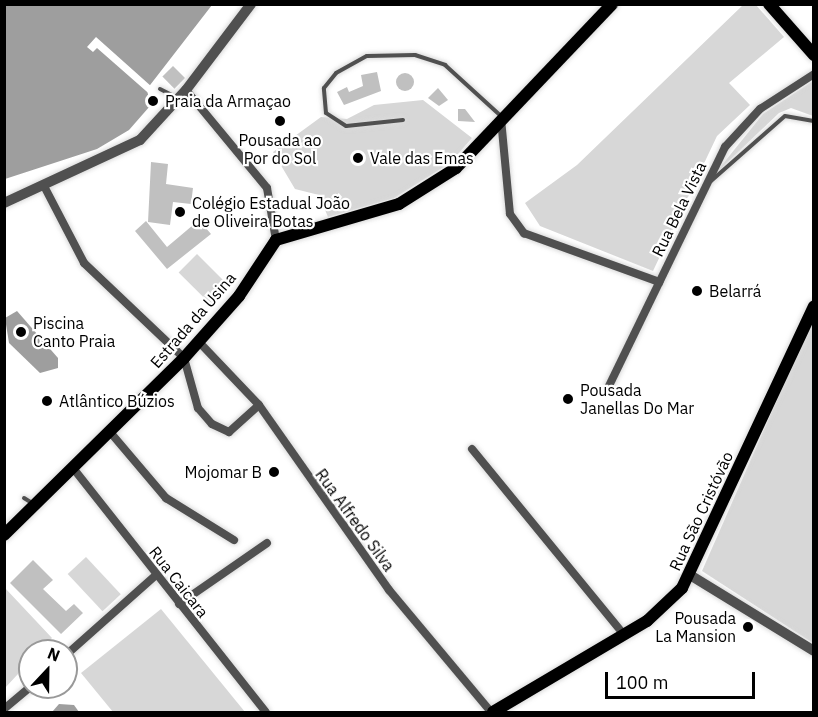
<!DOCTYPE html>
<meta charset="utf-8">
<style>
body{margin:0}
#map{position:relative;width:818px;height:717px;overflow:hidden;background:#fff;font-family:"IBM Plex Sans",sans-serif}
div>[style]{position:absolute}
.green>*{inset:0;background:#d7d7d7;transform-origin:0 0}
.water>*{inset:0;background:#9e9e9e}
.pier>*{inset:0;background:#fff}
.building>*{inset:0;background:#c0c0c0;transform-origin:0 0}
.round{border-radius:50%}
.roads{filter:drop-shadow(0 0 2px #dbdbdb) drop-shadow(0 0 2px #dbdbdb)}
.service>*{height:4px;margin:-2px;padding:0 2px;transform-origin:2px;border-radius:2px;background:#505050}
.minor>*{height:8px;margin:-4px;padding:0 4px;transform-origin:4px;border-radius:4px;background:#505050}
.tertiary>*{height:10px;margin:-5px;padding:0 5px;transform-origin:5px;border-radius:5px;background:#505050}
.primary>*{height:12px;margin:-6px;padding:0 6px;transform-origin:6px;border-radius:6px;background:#000}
.dots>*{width:16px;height:16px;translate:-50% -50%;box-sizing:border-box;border:3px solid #fff;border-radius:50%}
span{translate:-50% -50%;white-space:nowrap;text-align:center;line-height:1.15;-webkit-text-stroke:4.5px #fff;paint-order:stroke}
.poi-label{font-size:16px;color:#000}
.left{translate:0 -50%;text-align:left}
.right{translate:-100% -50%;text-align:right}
.street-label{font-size:16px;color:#000}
.frame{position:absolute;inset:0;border:6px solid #000;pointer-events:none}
.north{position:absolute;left:18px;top:639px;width:60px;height:60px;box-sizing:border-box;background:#fff;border:2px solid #999;border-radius:50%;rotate:22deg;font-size:16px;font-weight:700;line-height:24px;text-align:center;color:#000}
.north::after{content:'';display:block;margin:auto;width:21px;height:27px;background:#000;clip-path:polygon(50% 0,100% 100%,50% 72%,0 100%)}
.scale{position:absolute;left:605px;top:672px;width:150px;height:27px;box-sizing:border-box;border:3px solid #000;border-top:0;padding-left:8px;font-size:18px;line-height:21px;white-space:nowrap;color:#000;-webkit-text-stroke:4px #fff;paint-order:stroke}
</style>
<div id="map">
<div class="green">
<i style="clip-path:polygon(743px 5px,756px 5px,784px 37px,729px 83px,750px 105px,717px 136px,653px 271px,540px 226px,525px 203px,577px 165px)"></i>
<i style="clip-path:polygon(813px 81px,813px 116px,791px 108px,779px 113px,714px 175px,763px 114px)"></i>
<i style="clip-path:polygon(423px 100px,472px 138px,450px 163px,394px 198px,328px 217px,319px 195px,295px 189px,273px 152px,321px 117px,347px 119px,374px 105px)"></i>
<i style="left:197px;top:254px;width:47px;height:26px;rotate:45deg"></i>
<i style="clip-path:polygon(813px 318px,813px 643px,702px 571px)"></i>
<i style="left:86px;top:557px;width:51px;height:25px;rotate:47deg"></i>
<i style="clip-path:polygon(5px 588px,52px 638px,40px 651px,30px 651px,30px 661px,5px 688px)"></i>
<i style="clip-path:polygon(161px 609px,245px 712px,113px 712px,81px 673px)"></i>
</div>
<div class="water">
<i style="clip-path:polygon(4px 5px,212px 5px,147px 89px,150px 106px,129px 130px,97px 149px,5px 179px)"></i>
<i style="clip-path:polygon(17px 311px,58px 358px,58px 368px,40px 373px,9px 343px,5px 318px)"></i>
<i style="clip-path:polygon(59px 704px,74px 705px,79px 712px,52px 712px)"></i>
</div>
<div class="pier">
<i style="clip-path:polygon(96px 37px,152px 87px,154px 98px,97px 48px,93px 52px,87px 47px)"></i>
</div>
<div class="building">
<i style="left:173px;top:66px;width:17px;height:15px;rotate:45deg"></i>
<i style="clip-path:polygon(377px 72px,381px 91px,344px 105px,337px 92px,347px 87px,349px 92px,363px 86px,361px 75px)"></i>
<i class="round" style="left:396px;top:73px;width:18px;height:18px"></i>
<i style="clip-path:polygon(438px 88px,448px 100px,439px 106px,428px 98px)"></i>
<i style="clip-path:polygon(458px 109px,465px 109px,475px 122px,458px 121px)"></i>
<i style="clip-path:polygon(151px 162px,168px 164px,166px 184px,193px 188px,191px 204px,173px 202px,170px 225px,148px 222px)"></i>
<i style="clip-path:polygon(199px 220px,211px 234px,167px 269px,135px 231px,146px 221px,167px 247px)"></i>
<i style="clip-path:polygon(33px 560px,53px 580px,43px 589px,66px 611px,74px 604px,83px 613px,61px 634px,10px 583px)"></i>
</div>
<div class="roads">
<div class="service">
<i style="left:160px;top:89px;width:20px;rotate:27deg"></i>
<i style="left:403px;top:120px;width:57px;rotate:174deg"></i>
<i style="left:346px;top:126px;width:24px;rotate:-147deg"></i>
<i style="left:326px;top:113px;width:25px;rotate:-95deg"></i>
<i style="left:324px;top:88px;width:19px;rotate:-51deg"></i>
<i style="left:336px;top:73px;width:35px;rotate:-29deg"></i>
<i style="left:367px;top:56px;width:48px;rotate:-1.2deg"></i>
<i style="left:415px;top:55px;width:32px;rotate:18deg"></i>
<i style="left:445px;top:65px;width:76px;rotate:42.3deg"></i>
<i style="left:711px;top:181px;width:98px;rotate:-41.3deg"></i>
<i style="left:785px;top:116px;width:29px;rotate:10deg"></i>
<i style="left:24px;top:498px;width:9px;rotate:32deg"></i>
</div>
<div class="minor">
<i style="left:186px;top:90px;width:127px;rotate:50.4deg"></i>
<i style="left:267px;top:188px;width:53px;rotate:80.2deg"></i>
<i style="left:501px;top:119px;width:95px;rotate:84.6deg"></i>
<i style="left:510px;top:214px;width:24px;rotate:54deg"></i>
<i style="left:524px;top:233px;width:144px;rotate:19.9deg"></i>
<i style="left:44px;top:186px;width:87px;rotate:62.5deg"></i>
<i style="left:84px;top:263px;width:138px;rotate:43.5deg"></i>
<i style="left:184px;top:358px;width:52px;rotate:74.4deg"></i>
<i style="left:198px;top:408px;width:21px;rotate:49deg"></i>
<i style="left:212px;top:424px;width:19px;rotate:25deg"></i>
<i style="left:229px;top:432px;width:40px;rotate:-42deg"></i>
<i style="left:199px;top:342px;width:87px;rotate:46.4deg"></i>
<i style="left:259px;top:405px;width:226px;rotate:54.9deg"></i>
<i style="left:389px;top:590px;width:159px;rotate:50.1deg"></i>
<i style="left:608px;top:388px;width:268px;rotate:-64.1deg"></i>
<i style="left:725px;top:147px;width:52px;rotate:-47.4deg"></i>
<i style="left:760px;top:109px;width:64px;rotate:-32.9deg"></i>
<i style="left:110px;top:432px;width:87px;rotate:49.7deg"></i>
<i style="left:166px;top:498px;width:80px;rotate:31.7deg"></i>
<i style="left:472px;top:449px;width:240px;rotate:50.7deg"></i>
<i style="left:73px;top:468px;width:311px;rotate:51.7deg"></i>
<i style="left:179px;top:604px;width:107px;rotate:-34.7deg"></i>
<i style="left:66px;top:655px;width:120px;rotate:-41.6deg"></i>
<i style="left:4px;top:709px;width:34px;rotate:-40deg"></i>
</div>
<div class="tertiary">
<i style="left:4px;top:203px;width:150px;rotate:-24.9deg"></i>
<i style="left:140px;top:140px;width:68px;rotate:-47.4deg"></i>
<i style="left:186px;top:90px;width:108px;rotate:-52.9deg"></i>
<i style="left:690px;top:575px;width:145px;rotate:31.5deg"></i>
</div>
<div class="primary">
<i style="left:769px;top:4px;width:68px;rotate:48.6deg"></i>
<i style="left:4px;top:535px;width:252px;rotate:-44.5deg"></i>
<i style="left:184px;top:358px;width:83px;rotate:-48.4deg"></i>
<i style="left:239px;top:296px;width:67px;rotate:-56.5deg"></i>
<i style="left:276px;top:240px;width:128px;rotate:-16.3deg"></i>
<i style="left:399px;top:204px;width:67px;rotate:-32.3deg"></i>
<i style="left:456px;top:168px;width:226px;rotate:-46.4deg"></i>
<i style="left:493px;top:712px;width:179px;rotate:-30.6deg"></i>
<i style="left:647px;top:621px;width:48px;rotate:-43.3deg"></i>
<i style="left:682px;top:588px;width:311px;rotate:-64.9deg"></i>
</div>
</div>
<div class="dots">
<i style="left:153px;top:101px;background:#000"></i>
<i style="left:280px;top:121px;background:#000"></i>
<i style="left:358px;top:158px;background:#000"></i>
<i style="left:180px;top:212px;background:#000"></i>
<i style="left:697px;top:291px;background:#000"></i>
<i style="left:21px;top:332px;background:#000"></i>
<i style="left:568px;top:399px;background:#000"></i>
<i style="left:47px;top:401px;background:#000"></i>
<i style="left:274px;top:472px;background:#000"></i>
<i style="left:748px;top:627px;background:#000"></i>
</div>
<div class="poi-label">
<span class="left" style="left:165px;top:101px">Praia da Armaçao</span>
<span style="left:280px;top:149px">Pousada ao<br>Por do Sol</span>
<span class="left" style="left:370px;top:158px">Vale das Emas</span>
<span class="left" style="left:192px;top:212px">Colégio Estadual João<br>de Oliveira Botas</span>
<span class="left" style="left:709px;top:291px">Belarrá</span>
<span class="left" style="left:33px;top:332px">Piscina<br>Canto Praia</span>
<span class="left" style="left:580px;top:399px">Pousada<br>Janellas Do Mar</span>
<span class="left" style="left:59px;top:401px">Atlântico Búzios</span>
<span class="right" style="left:262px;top:472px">Mojomar B</span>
<span class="right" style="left:736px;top:627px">Pousada<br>La Mansion</span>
</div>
<div class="street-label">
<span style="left:679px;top:209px;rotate:-64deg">Rua Bela Vista</span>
<span style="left:193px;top:320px;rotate:-49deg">Estrada da Usina</span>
<span style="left:701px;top:511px;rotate:-65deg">Rua São Cristóvão</span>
<span style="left:355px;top:520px;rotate:54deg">Rua Alfredo Silva</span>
<span style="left:179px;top:582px;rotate:52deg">Rua Caicara</span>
</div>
<div class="frame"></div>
<div class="north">N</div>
<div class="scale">100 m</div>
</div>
